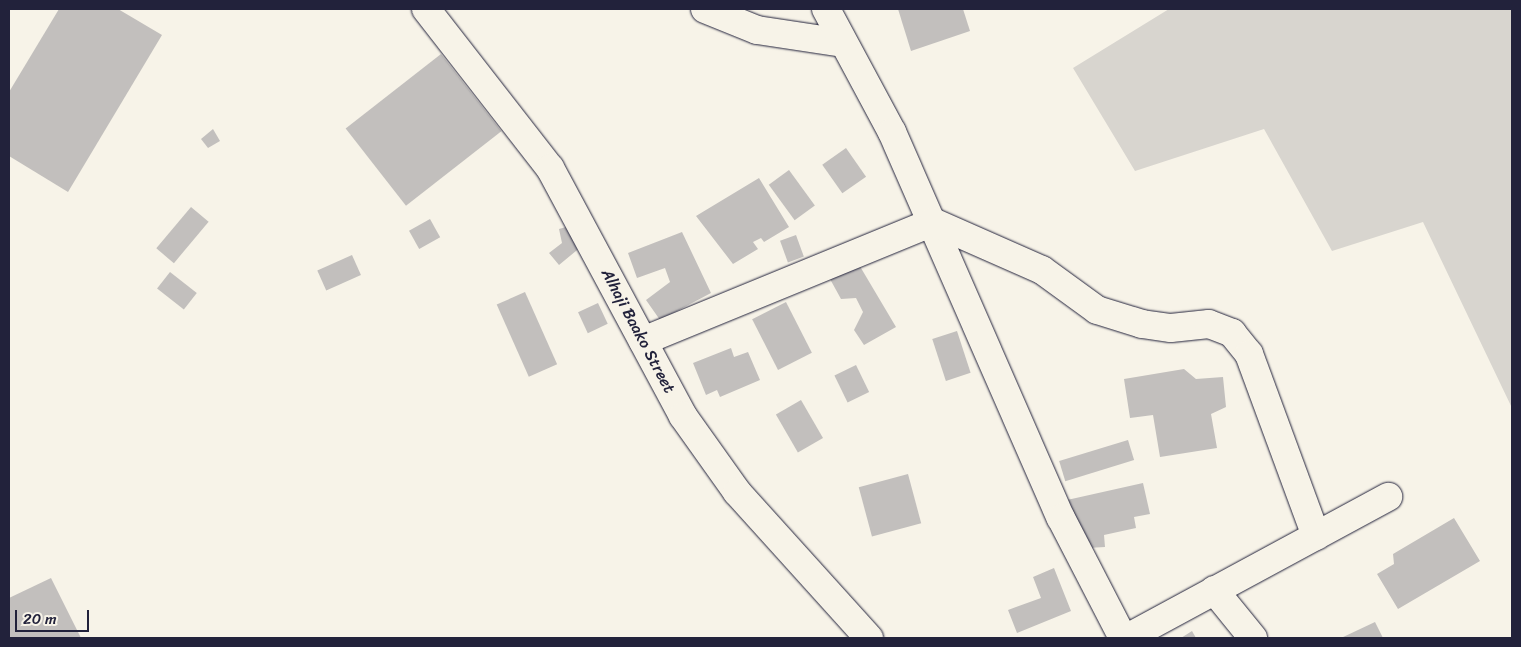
<!DOCTYPE html>
<style>
body{margin:0}
#map{position:relative;width:1521px;height:647px;overflow:hidden;background:#f7f3e8;font-family:Sriracha,sans-serif}
div>[style]{position:absolute}
.green>*{inset:0;background:#d8d5cf}
.building>*{inset:0;background:#c2bfbd;transform-origin:0 0}
.roads{filter:drop-shadow(0 0 1px #22223b) drop-shadow(0 0 1px #22223b)}
.minor>*{height:28px;margin:-14px;padding:0 14px;transform-origin:14px;border-radius:14px;background:#f7f3e8}
span{translate:-50% -50%;white-space:nowrap;text-align:center;line-height:1.15;-webkit-text-stroke:4px #f7f3e8;paint-order:stroke}
.street-label{font-size:16px;color:#22223b}
.frame{position:absolute;inset:0;border:10px solid #22223b;pointer-events:none}
.scale{position:absolute;left:15px;top:610px;width:74px;height:22px;box-sizing:border-box;border:2px solid #22223b;border-top:0;padding-left:6px;font-size:15px;line-height:18px;white-space:nowrap;color:#22223b;-webkit-text-stroke:4px #f7f3e8;paint-order:stroke}
</style>
<div id="map">
<div class="green">
<i style="clip-path:polygon(1169px 9px,1512px 9px,1512px 408px,1423px 222px,1332px 251px,1264px 129px,1135px 171px,1073px 68px)"></i>
</div>
<div class="building">
<i style="clip-path:polygon(59px 9px,118px 9px,162px 35px,68px 192px,9px 156px,9px 92px)"></i>
<i style="clip-path:polygon(898px 9px,963px 9px,970px 31px,911px 51px)"></i>
<i style="left:441px;top:54px;width:98px;height:121px;rotate:52deg"></i>
<i style="clip-path:polygon(213px 129px,220px 141px,208px 148px,201px 139px)"></i>
<i style="left:846px;top:148px;width:35px;height:29px;rotate:55deg"></i>
<i style="left:789px;top:170px;width:44px;height:25px;rotate:54deg"></i>
<i style="clip-path:polygon(759px 178px,789px 227px,764px 242px,761px 238px,753px 242px,758px 249px,733px 264px,696px 216px)"></i>
<i style="left:191px;top:207px;width:23px;height:54px;rotate:40deg"></i>
<i style="left:430px;top:219px;width:21px;height:24px;rotate:61deg"></i>
<i style="clip-path:polygon(566px 227px,582px 246px,559px 265px,549px 253px,562px 243px,559px 229px)"></i>
<i style="clip-path:polygon(682px 232px,711px 293px,660px 320px,646px 300px,670px 282px,665px 268px,637px 278px,628px 253px)"></i>
<i style="left:796px;top:235px;width:23px;height:17px;rotate:70deg"></i>
<i style="left:352px;top:255px;width:22px;height:38px;rotate:66deg"></i>
<i style="clip-path:polygon(858px 263px,896px 327px,864px 345px,854px 330px,863px 312px,856px 298px,841px 299px,830px 279px)"></i>
<i style="left:170px;top:272px;width:34px;height:21px;rotate:38deg"></i>
<i style="left:525px;top:292px;width:79px;height:31px;rotate:66deg"></i>
<i style="left:786px;top:302px;width:57px;height:38px;rotate:63deg"></i>
<i style="left:598px;top:303px;width:23px;height:22px;rotate:65deg"></i>
<i style="left:957px;top:331px;width:44px;height:26px;rotate:72deg"></i>
<i style="clip-path:polygon(731px 348px,734px 357px,748px 352px,760px 380px,720px 397px,717px 390px,706px 395px,693px 363px)"></i>
<i style="left:856px;top:365px;width:30px;height:24px;rotate:64deg"></i>
<i style="clip-path:polygon(1184px 369px,1196px 379px,1223px 377px,1226px 407px,1211px 414px,1217px 448px,1160px 457px,1153px 415px,1130px 418px,1124px 379px)"></i>
<i style="left:801px;top:400px;width:44px;height:29px;rotate:60deg"></i>
<i style="left:1128px;top:440px;width:21px;height:72px;rotate:73deg"></i>
<i style="left:908px;top:474px;width:51px;height:51px;rotate:75deg"></i>
<i style="clip-path:polygon(1143px 483px,1150px 514px,1134px 517px,1136px 528px,1104px 535px,1105px 547px,1087px 548px,1067px 500px)"></i>
<i style="clip-path:polygon(1454px 518px,1480px 561px,1398px 609px,1377px 574px,1394px 564px,1393px 554px)"></i>
<i style="clip-path:polygon(1054px 568px,1071px 611px,1017px 633px,1008px 610px,1041px 598px,1033px 577px)"></i>
<i style="clip-path:polygon(51px 578px,81px 638px,9px 638px,9px 598px)"></i>
<i style="clip-path:polygon(1375px 622px,1383px 638px,1341px 638px)"></i>
<i style="clip-path:polygon(1192px 631px,1196px 638px,1181px 638px)"></i>
</div>
<div class="roads">
<div class="minor">
<i style="left:426px;top:9px;width:202px;rotate:52.1deg"></i>
<i style="left:550px;top:168px;width:281px;rotate:61.8deg"></i>
<i style="left:683px;top:416px;width:93px;rotate:54.6deg"></i>
<i style="left:737px;top:492px;width:197px;rotate:47.9deg"></i>
<i style="left:705px;top:9px;width:56px;rotate:22deg"></i>
<i style="left:757px;top:30px;width:87px;rotate:8.6deg"></i>
<i style="left:826px;top:9px;width:140px;rotate:61.8deg"></i>
<i style="left:892px;top:132px;width:421px;rotate:66.4deg"></i>
<i style="left:1061px;top:518px;width:135px;rotate:62.7deg"></i>
<i style="left:643px;top:341px;width:313px;rotate:-22.3deg"></i>
<i style="left:933px;top:222px;width:119px;rotate:23.8deg"></i>
<i style="left:1042px;top:270px;width:68px;rotate:36deg"></i>
<i style="left:1097px;top:310px;width:47px;rotate:17.3deg"></i>
<i style="left:1142px;top:324px;width:29px;rotate:8deg"></i>
<i style="left:1171px;top:328px;width:38px;rotate:-6deg"></i>
<i style="left:1209px;top:324px;width:25px;rotate:21deg"></i>
<i style="left:1232px;top:333px;width:27px;rotate:51deg"></i>
<i style="left:1249px;top:354px;width:194px;rotate:69.8deg"></i>
<i style="left:1214px;top:590px;width:62px;rotate:50.9deg"></i>
<i style="left:1127px;top:638px;width:297px;rotate:-28.4deg"></i>
</div>
</div>
<div class="street-label">
<span style="left:638px;top:331px;rotate:62deg">Alhaji Baako Street</span>
</div>
<div class="frame"></div>
<div class="scale">20 m</div>
</div>
